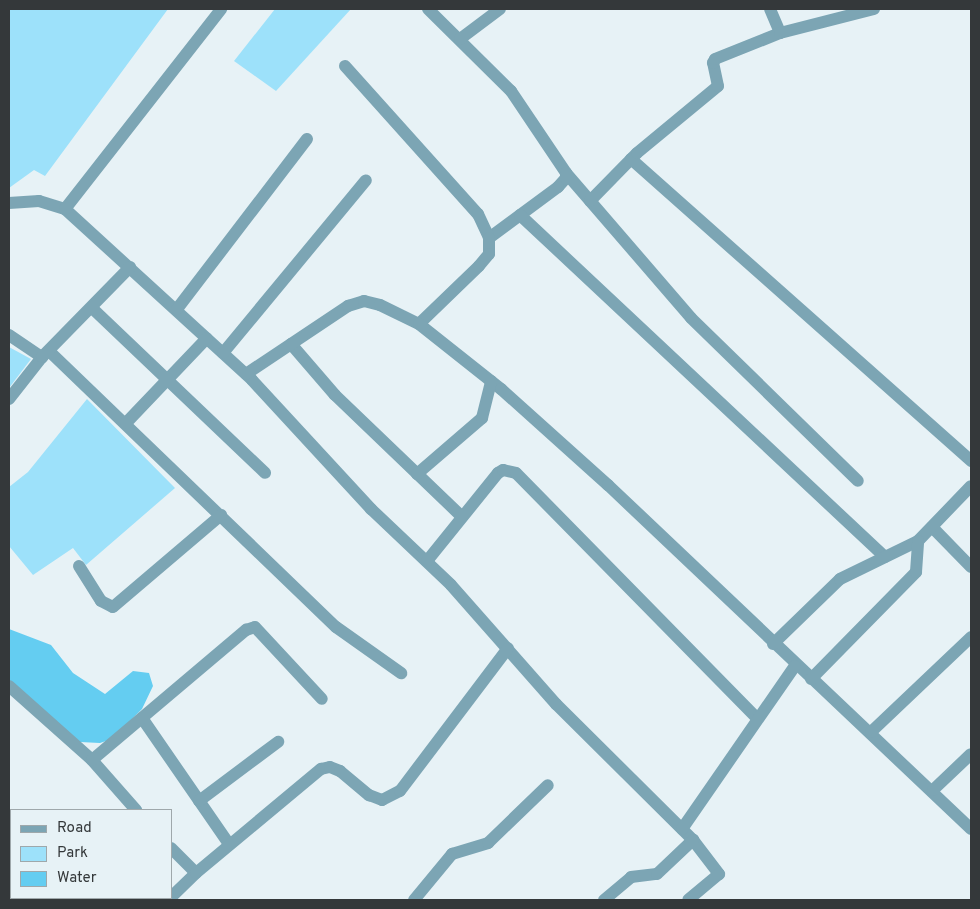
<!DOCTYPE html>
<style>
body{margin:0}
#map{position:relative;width:980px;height:909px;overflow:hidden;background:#e7f2f6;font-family:Overpass,sans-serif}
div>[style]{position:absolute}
.green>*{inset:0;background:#9de1fa}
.water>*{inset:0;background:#64cdf1}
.minor>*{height:12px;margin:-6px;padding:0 6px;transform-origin:6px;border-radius:6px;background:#7ca5b4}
span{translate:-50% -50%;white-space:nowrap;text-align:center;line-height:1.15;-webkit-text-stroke:4.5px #e7f2f6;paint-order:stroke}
.frame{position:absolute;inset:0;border:10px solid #34383a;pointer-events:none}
.legend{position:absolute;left:10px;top:809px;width:162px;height:90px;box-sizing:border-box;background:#e7f2f6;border:1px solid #9fa8ab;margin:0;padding:6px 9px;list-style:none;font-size:15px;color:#34383a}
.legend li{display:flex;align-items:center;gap:10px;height:25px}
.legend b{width:25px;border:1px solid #9fa8ab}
</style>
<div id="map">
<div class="green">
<i style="clip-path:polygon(9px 9px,168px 9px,45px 176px,34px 170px,9px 188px)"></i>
<i style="clip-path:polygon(275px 9px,351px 9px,276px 91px,234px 61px)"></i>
<i style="clip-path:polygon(9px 347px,31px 359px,9px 388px)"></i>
<i style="clip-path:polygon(87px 399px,175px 488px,86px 565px,73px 548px,33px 575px,9px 546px,9px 487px,28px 472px)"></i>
</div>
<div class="water">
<i style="clip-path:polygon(9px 629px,51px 645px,73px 673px,105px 694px,133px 671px,149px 673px,153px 686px,142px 709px,112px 739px,100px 743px,80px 742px,9px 681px)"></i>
</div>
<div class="minor">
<i style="left:428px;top:9px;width:117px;rotate:44.7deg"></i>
<i style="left:511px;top:91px;width:99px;rotate:56.1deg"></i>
<i style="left:566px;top:173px;width:5px;rotate:90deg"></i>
<i style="left:566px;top:178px;width:12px;rotate:132deg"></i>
<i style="left:558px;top:187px;width:86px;rotate:143.5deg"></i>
<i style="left:770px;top:9px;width:26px;rotate:67deg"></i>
<i style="left:460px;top:39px;width:50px;rotate:-36.9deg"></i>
<i style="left:345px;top:66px;width:199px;rotate:48.1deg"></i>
<i style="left:478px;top:214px;width:26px;rotate:65deg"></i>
<i style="left:489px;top:238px;width:16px;rotate:90deg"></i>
<i style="left:489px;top:254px;width:16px;rotate:130deg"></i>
<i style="left:479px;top:266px;width:83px;rotate:136deg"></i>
<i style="left:631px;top:159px;width:455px;rotate:41.6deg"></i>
<i style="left:566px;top:173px;width:191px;rotate:49.2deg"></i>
<i style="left:691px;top:318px;width:233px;rotate:44.3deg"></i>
<i style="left:590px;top:201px;width:67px;rotate:-45.6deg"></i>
<i style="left:637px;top:153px;width:105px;rotate:-39.6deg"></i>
<i style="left:718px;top:86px;width:24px;rotate:-102deg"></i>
<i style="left:713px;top:63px;width:4px;rotate:-63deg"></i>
<i style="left:715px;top:59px;width:70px;rotate:-21.8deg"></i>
<i style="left:780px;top:33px;width:97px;rotate:-14.3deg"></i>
<i style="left:9px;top:203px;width:30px;rotate:-4deg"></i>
<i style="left:39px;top:201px;width:27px;rotate:17deg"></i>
<i style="left:65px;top:209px;width:253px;rotate:42.4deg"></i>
<i style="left:252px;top:380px;width:176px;rotate:47.3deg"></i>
<i style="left:371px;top:509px;width:110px;rotate:43.5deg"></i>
<i style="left:451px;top:585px;width:159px;rotate:48.6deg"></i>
<i style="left:556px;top:704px;width:193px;rotate:44.8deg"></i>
<i style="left:693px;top:840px;width:43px;rotate:52.6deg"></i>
<i style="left:719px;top:874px;width:40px;rotate:140deg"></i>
<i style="left:65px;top:209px;width:254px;rotate:-52deg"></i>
<i style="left:520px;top:215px;width:500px;rotate:43.14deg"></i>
<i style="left:92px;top:308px;width:239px;rotate:43.6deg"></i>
<i style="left:177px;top:309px;width:214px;rotate:-52.6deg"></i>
<i style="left:9px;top:335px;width:40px;rotate:34deg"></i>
<i style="left:291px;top:344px;width:67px;rotate:49.2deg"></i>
<i style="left:335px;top:395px;width:176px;rotate:43.8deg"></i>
<i style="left:49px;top:351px;width:398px;rotate:43.9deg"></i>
<i style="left:336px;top:627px;width:80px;rotate:35.3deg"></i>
<i style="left:223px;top:353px;width:224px;rotate:-50.4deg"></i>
<i style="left:246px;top:374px;width:123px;rotate:-33.7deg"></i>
<i style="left:348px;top:306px;width:17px;rotate:-17deg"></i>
<i style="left:364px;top:301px;width:16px;rotate:14deg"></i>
<i style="left:380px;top:305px;width:43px;rotate:26deg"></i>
<i style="left:419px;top:324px;width:105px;rotate:38.4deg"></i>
<i style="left:501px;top:389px;width:144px;rotate:41.9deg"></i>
<i style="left:608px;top:485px;width:500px;rotate:43.46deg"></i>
<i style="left:9px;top:399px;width:53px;rotate:-51.8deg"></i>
<i style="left:42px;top:357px;width:126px;rotate:-45.6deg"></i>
<i style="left:126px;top:423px;width:117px;rotate:-46.4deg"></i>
<i style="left:417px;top:474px;width:86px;rotate:-40.7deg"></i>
<i style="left:482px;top:418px;width:38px;rotate:-76deg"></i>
<i style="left:932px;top:527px;width:56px;rotate:45.7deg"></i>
<i style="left:427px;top:561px;width:113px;rotate:-51.1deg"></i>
<i style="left:498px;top:473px;width:6px;rotate:-31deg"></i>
<i style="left:503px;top:470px;width:13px;rotate:13deg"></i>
<i style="left:516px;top:473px;width:344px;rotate:45.5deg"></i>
<i style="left:79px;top:566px;width:41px;rotate:57.8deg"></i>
<i style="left:101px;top:601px;width:13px;rotate:27deg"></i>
<i style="left:113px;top:607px;width:142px;rotate:-40.4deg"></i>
<i style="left:773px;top:644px;width:93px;rotate:-44.1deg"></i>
<i style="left:840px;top:579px;width:87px;rotate:-26deg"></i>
<i style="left:918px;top:541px;width:76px;rotate:-46.1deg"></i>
<i style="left:811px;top:679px;width:150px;rotate:-45.5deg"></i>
<i style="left:916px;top:572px;width:31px;rotate:-86deg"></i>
<i style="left:9px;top:686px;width:111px;rotate:41.7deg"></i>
<i style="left:92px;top:760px;width:67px;rotate:48.7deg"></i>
<i style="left:142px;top:718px;width:153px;rotate:55.4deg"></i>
<i style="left:871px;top:732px;width:138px;rotate:-43.5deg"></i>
<i style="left:92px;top:760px;width:202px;rotate:-40.2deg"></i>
<i style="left:246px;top:630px;width:9px;rotate:-18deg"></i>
<i style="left:255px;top:627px;width:98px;rotate:47.1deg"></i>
<i style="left:933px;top:790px;width:52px;rotate:-43.5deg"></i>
<i style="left:199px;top:801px;width:99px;rotate:-36.8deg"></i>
<i style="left:682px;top:829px;width:198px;rotate:-55.3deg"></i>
<i style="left:171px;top:848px;width:35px;rotate:45deg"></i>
<i style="left:196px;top:873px;width:35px;rotate:136deg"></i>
<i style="left:196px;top:873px;width:163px;rotate:-39.8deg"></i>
<i style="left:321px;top:769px;width:9px;rotate:-13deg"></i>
<i style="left:330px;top:767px;width:11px;rotate:22deg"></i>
<i style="left:340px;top:771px;width:38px;rotate:40deg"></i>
<i style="left:369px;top:795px;width:14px;rotate:21deg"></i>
<i style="left:382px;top:800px;width:20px;rotate:-27deg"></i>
<i style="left:400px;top:791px;width:179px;rotate:-52.9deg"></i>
<i style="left:414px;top:900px;width:60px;rotate:-50.4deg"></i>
<i style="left:452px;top:854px;width:38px;rotate:-17deg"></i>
<i style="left:488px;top:843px;width:83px;rotate:-44deg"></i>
<i style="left:604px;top:900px;width:35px;rotate:-40deg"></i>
<i style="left:631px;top:877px;width:26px;rotate:-7deg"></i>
<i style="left:657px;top:874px;width:50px;rotate:-43.4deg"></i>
</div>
<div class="frame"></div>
<ul class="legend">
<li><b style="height:6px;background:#7ca5b4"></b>Road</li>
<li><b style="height:14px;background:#9de1fa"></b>Park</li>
<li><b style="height:14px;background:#64cdf1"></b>Water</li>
</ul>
</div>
